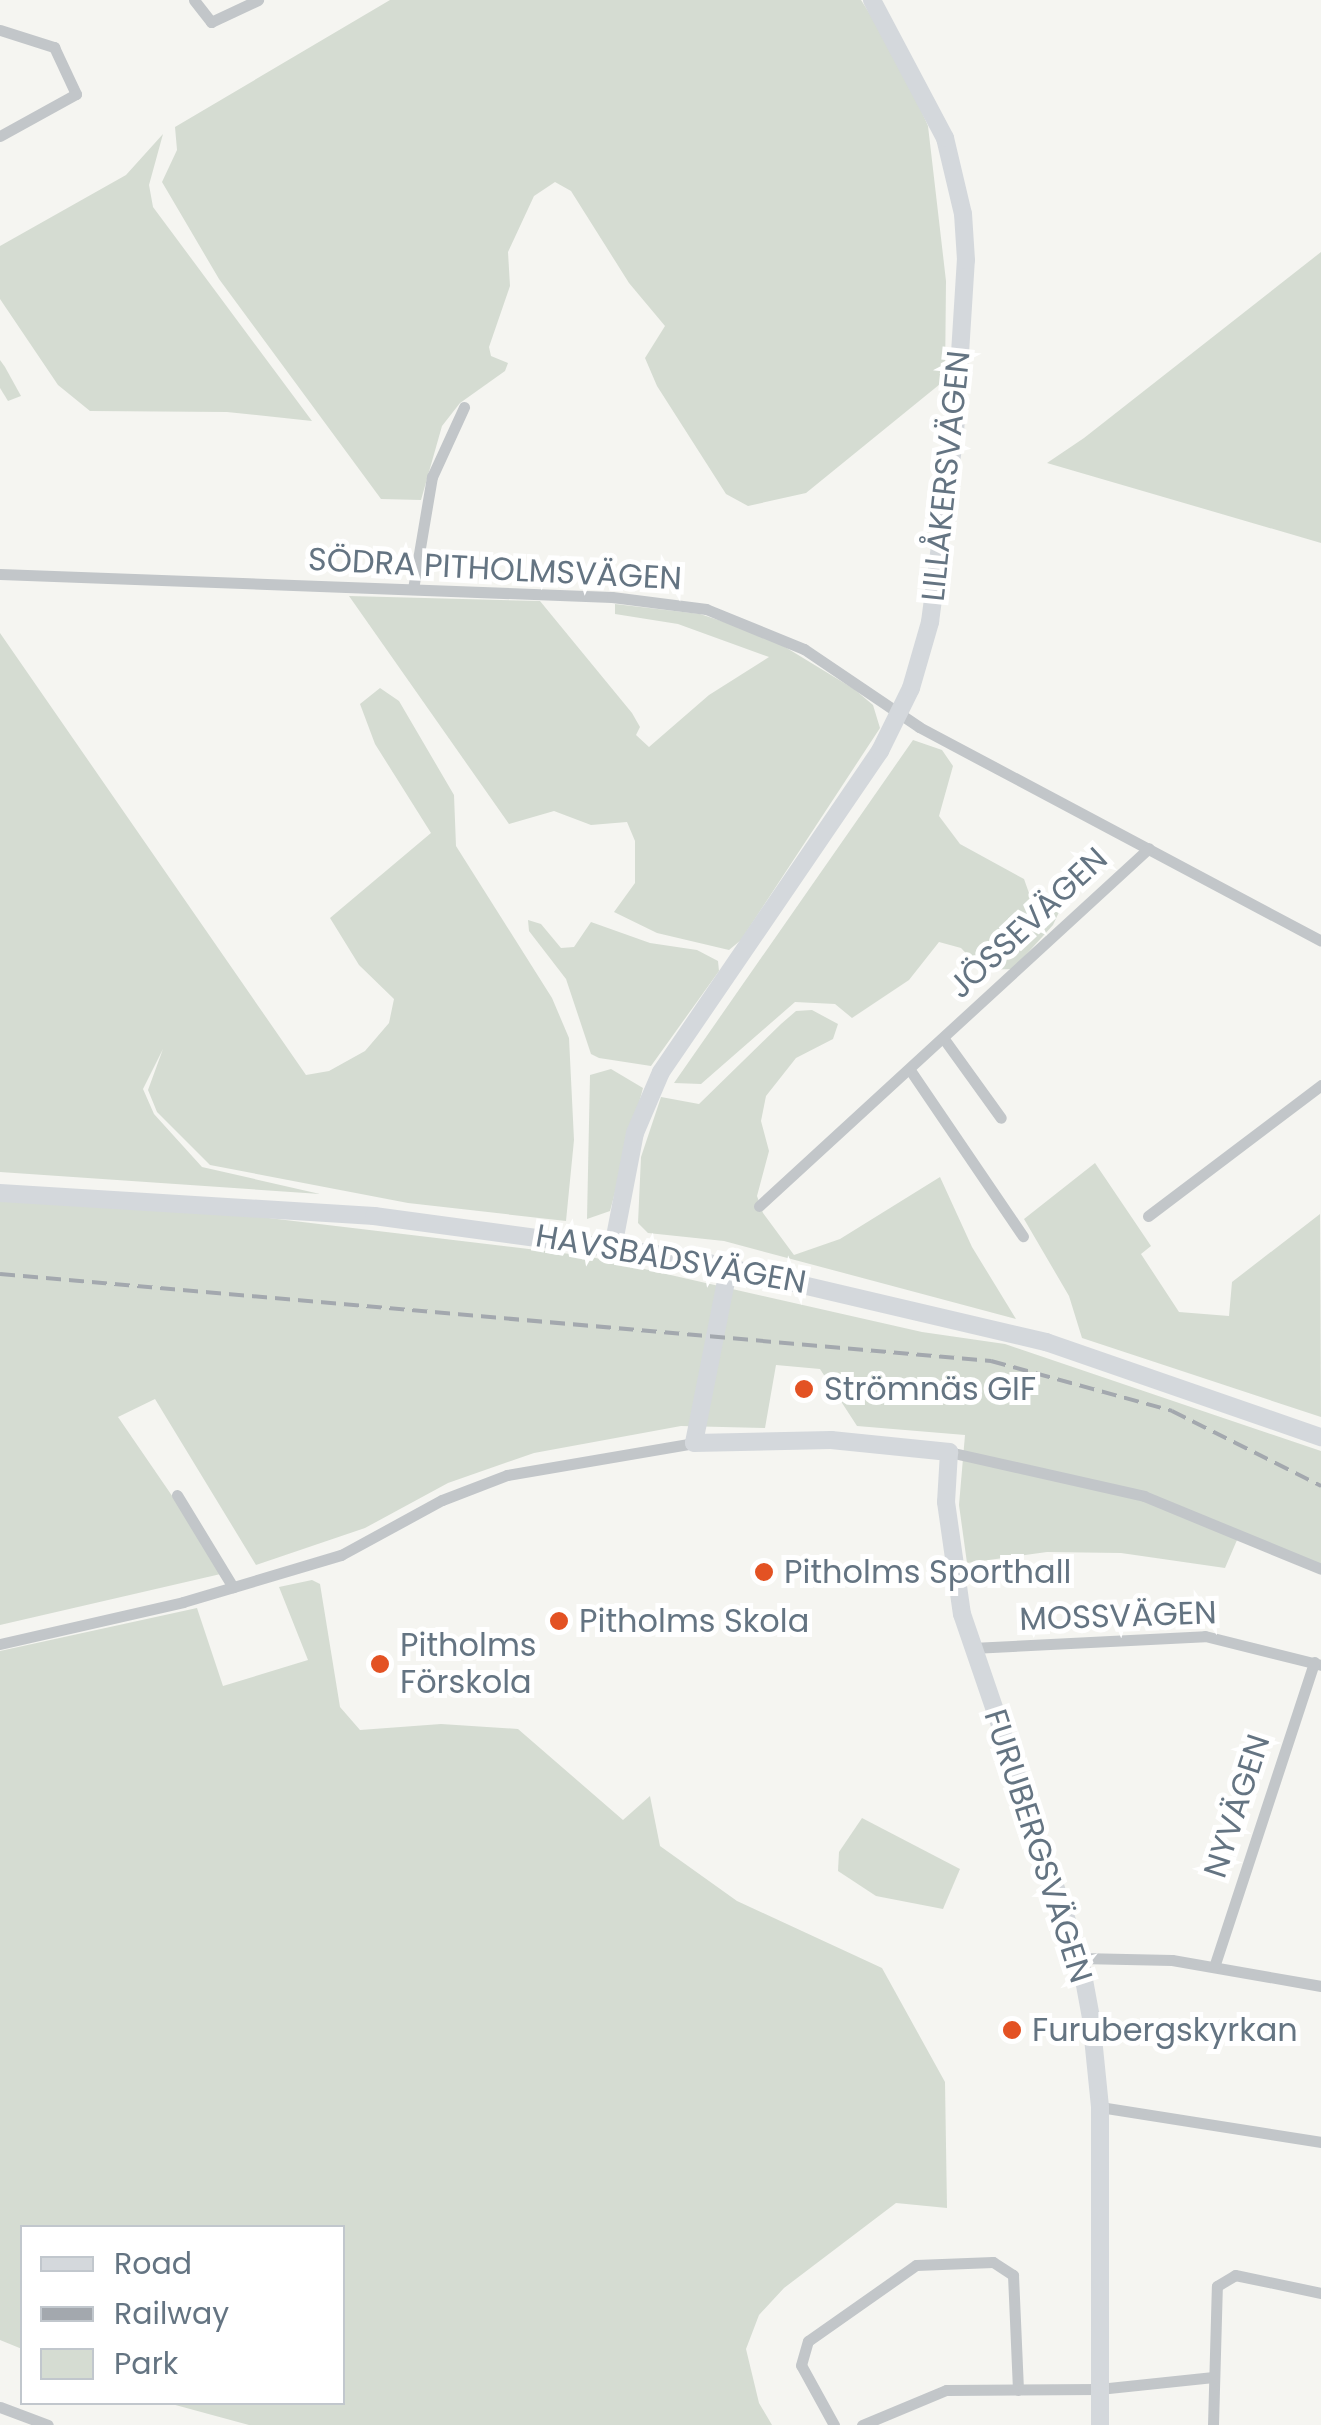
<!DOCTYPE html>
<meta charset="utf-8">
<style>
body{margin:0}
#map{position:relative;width:1321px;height:2425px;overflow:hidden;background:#f5f5f1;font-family:Poppins,sans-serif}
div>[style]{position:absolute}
.green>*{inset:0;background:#d5dcd2}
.street>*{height:11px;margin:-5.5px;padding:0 5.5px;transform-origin:5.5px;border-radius:5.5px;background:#c2c6c9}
.secondary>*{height:18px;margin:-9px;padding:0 9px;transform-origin:9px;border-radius:9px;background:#d4d8dc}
.rail>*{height:4px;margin-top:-2px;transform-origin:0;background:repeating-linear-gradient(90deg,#a3a8ae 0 15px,transparent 0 23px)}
.dots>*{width:28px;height:28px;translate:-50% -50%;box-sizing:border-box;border:5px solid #fff;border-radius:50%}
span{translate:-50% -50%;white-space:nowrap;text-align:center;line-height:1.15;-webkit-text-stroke:10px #fff;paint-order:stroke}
.street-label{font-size:32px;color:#647482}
.poi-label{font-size:32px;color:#647482}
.left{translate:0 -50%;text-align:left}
.legend{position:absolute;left:20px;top:2225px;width:325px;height:180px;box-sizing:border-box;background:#fff;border:2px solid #c1c7cd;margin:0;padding:12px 18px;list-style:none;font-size:30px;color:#647482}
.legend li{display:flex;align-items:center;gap:20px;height:50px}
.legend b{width:50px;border:2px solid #c1c7cd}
</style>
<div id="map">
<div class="green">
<i style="clip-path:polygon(390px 0,861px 0,898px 58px,928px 126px,946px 281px,945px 380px,806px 493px,748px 506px,726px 494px,657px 386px,645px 358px,665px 326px,629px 283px,571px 191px,555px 182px,534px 196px,508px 252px,510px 286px,489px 347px,491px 356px,508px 363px,505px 371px,460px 403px,442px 426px,421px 500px,381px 499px,219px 279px,162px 182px,177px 150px,175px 127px)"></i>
<i style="clip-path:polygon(163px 134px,149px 185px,153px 207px,312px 421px,227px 412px,90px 411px,58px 385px,0 299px,0 246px,126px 175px)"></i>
<i style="clip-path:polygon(1321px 252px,1321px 543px,1047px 463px,1084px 438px)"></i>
<i style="clip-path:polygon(0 360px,5px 367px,21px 396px,8px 401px,0 388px)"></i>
<i style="clip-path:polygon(349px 596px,540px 601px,632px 713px,640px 727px,636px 735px,649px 747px,709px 695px,769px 657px,678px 624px,615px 614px,615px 604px,700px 614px,767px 636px,854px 689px,873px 705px,880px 728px,741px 940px,729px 950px,657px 933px,614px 912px,635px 883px,635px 841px,627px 822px,591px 825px,554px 811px,509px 824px)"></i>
<i style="clip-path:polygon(0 633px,306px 1075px,329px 1071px,365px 1051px,389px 1023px,394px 999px,359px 965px,330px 918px,431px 833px,375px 744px,360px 704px,380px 688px,399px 701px,454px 795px,456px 846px,552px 998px,569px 1038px,574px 1140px,566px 1221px,408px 1203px,210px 1165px,157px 1112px,148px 1090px,163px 1049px,143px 1089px,154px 1114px,202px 1167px,320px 1194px,0 1172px)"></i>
<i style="clip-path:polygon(913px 740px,942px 750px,953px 766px,939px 816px,960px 844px,1024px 879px,1029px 893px,1059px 912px,1053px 925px,1013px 969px,982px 970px,961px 948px,939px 942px,909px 980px,852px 1018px,835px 1004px,795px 1002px,701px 1084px,674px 1083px)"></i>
<i style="clip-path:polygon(528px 920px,541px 924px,561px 948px,574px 947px,591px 922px,650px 943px,697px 950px,718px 961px,719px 971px,651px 1066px,599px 1058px,591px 1054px,566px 979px,529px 931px)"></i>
<i style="clip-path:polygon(812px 1010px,838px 1024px,833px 1039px,796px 1058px,766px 1096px,761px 1121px,769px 1151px,757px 1196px,763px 1213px,794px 1255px,840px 1239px,940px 1177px,972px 1247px,1016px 1319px,724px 1241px,648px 1233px,638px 1223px,641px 1157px,661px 1097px,699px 1104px,781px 1024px,796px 1011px)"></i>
<i style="clip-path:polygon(611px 1069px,643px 1088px,610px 1211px,587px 1219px,590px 1075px)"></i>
<i style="clip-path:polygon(1095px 1163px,1151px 1246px,1141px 1254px,1179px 1312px,1229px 1316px,1232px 1282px,1320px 1214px,1321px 1417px,1082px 1338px,1069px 1296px,1024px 1219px)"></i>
<i style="clip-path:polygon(0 1200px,135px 1202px,587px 1256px,922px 1332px,1005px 1344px,1321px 1451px,1321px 1569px,1240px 1533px,1225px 1568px,1121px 1553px,1047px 1552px,967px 1563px,959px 1505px,965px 1435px,857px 1426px,820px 1369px,776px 1365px,765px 1428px,681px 1426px,534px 1453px,448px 1483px,365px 1528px,256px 1565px,155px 1399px,118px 1417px,225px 1573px,0 1625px)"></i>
<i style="clip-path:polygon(312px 1580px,320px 1584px,340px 1707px,360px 1730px,441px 1724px,518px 1729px,623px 1820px,650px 1796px,660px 1846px,737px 1901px,882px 1968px,945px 2082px,947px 2208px,896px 2203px,784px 2288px,759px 2315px,746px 2349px,759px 2403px,772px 2425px,249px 2425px,168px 2403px,342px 2402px,342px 2228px,22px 2228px,22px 2349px,0 2340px,0 1651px,197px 1608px,223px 1686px,308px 1660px,279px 1587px)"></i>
<i style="clip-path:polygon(862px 1818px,960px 1869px,943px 1909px,876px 1896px,838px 1871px,839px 1852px)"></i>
</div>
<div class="street">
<i style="left:194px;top:0;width:28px;rotate:52deg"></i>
<i style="left:211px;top:22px;width:52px;rotate:-25.1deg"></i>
<i style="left:0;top:30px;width:57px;rotate:17.5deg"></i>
<i style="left:54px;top:47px;width:52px;rotate:64.9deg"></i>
<i style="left:76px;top:94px;width:87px;rotate:151.1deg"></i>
<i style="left:0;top:574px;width:612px;rotate:2.15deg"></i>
<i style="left:612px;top:597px;width:95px;rotate:7.3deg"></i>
<i style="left:706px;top:609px;width:106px;rotate:22.2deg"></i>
<i style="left:804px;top:649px;width:139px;rotate:34.1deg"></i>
<i style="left:919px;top:727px;width:455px;rotate:28deg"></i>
<i style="left:413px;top:589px;width:114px;rotate:-80.4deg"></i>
<i style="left:432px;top:477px;width:77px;rotate:-65.4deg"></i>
<i style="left:944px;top:1039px;width:97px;rotate:54.2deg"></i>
<i style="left:910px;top:1070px;width:201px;rotate:55.8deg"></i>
<i style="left:759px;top:1206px;width:529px;rotate:-42.55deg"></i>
<i style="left:1148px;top:1216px;width:217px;rotate:-37.1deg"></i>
<i style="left:949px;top:1452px;width:200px;rotate:12.7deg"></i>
<i style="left:1144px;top:1496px;width:191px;rotate:22.4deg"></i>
<i style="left:177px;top:1495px;width:108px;rotate:58.7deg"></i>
<i style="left:0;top:1644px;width:188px;rotate:-12.9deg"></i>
<i style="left:183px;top:1602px;width:165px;rotate:-16.6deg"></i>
<i style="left:341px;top:1555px;width:115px;rotate:-28.6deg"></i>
<i style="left:442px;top:1500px;width:70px;rotate:-21deg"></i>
<i style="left:507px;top:1475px;width:190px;rotate:-9.7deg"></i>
<i style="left:972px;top:1648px;width:233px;rotate:-2.9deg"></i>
<i style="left:1205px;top:1636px;width:120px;rotate:14deg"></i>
<i style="left:1080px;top:1958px;width:92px;rotate:1.2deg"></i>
<i style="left:1172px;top:1960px;width:151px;rotate:9.9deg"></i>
<i style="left:1214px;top:1967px;width:321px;rotate:-71.8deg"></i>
<i style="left:1100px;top:2107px;width:224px;rotate:9deg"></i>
<i style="left:0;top:2407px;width:51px;rotate:20.6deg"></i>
<i style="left:834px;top:2425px;width:68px;rotate:-118.8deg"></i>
<i style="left:801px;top:2365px;width:25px;rotate:-74deg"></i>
<i style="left:808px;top:2341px;width:132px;rotate:-35.1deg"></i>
<i style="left:916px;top:2265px;width:77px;rotate:-2.2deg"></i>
<i style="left:993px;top:2262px;width:24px;rotate:33deg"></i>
<i style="left:1013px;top:2275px;width:115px;rotate:87.5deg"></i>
<i style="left:862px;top:2425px;width:91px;rotate:-22.6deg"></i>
<i style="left:946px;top:2390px;width:153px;rotate:-0.4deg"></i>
<i style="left:1099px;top:2389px;width:115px;rotate:-6deg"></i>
<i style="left:1213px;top:2425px;width:139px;rotate:-88.4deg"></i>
<i style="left:1217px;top:2286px;width:21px;rotate:-31deg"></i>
<i style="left:1235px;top:2275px;width:88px;rotate:11.8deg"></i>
</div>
<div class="secondary">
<i style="left:0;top:1193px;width:375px;rotate:3.5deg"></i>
<i style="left:374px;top:1216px;width:321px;rotate:7.7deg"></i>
<i style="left:692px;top:1259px;width:364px;rotate:13.2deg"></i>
<i style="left:1046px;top:1342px;width:291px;rotate:19.1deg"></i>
<i style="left:613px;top:1247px;width:116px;rotate:-79.1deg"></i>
<i style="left:635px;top:1133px;width:66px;rotate:-66.9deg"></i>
<i style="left:661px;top:1072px;width:389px;rotate:-55.7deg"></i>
<i style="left:880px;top:751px;width:70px;rotate:-63.8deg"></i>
<i style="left:911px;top:688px;width:69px;rotate:-73.9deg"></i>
<i style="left:930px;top:622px;width:191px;rotate:-82.5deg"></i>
<i style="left:955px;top:433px;width:173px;rotate:-86.4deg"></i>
<i style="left:966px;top:260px;width:46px;rotate:-93.7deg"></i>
<i style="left:963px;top:214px;width:78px;rotate:-103.3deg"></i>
<i style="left:945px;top:138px;width:156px;rotate:-117.9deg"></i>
<i style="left:729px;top:1266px;width:180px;rotate:101.2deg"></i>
<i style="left:694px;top:1443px;width:137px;rotate:-1.3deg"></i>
<i style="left:831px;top:1440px;width:119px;rotate:5.8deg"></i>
<i style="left:949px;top:1452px;width:50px;rotate:93.4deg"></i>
<i style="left:946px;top:1502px;width:113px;rotate:81.9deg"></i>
<i style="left:962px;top:1614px;width:364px;rotate:71.1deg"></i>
<i style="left:1080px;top:1958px;width:61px;rotate:79.6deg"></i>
<i style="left:1091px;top:2018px;width:89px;rotate:84.2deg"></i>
<i style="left:1100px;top:2107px;width:318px;rotate:90deg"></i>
</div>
<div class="rail">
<i style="left:0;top:1274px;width:995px;rotate:5.02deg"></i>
<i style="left:991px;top:1361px;width:188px;rotate:15.4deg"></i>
<i style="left:1172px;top:1411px;width:167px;rotate:26.7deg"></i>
</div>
<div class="dots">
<i style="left:804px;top:1389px;background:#e35223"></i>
<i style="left:764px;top:1572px;background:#e35223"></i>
<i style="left:559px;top:1621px;background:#e35223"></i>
<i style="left:380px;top:1664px;background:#e35223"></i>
<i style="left:1012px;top:2030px;background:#e35223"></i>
</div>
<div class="street-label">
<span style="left:946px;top:476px;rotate:-84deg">LILLÅKERSVÄGEN</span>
<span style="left:495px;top:569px;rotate:3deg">SÖDRA PITHOLMSVÄGEN</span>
<span style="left:1028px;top:923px;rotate:-43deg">JÖSSEVÄGEN</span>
<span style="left:671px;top:1259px;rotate:10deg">HAVSBADSVÄGEN</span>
<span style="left:1118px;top:1616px;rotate:-2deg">MOSSVÄGEN</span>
<span style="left:1237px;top:1806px;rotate:-72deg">NYVÄGEN</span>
<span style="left:1038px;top:1846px;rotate:72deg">FURUBERGSVÄGEN</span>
</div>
<div class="poi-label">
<span class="left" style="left:824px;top:1389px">Strömnäs GIF</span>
<span class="left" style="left:784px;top:1572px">Pitholms Sporthall</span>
<span class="left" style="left:579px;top:1621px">Pitholms Skola</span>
<span class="left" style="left:400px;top:1664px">Pitholms<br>Förskola</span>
<span class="left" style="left:1032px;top:2030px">Furubergskyrkan</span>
</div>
<ul class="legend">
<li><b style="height:12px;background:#d4d8dc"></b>Road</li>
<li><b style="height:12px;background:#a3a8ae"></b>Railway</li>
<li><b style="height:28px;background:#d5dcd2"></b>Park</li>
</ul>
</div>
